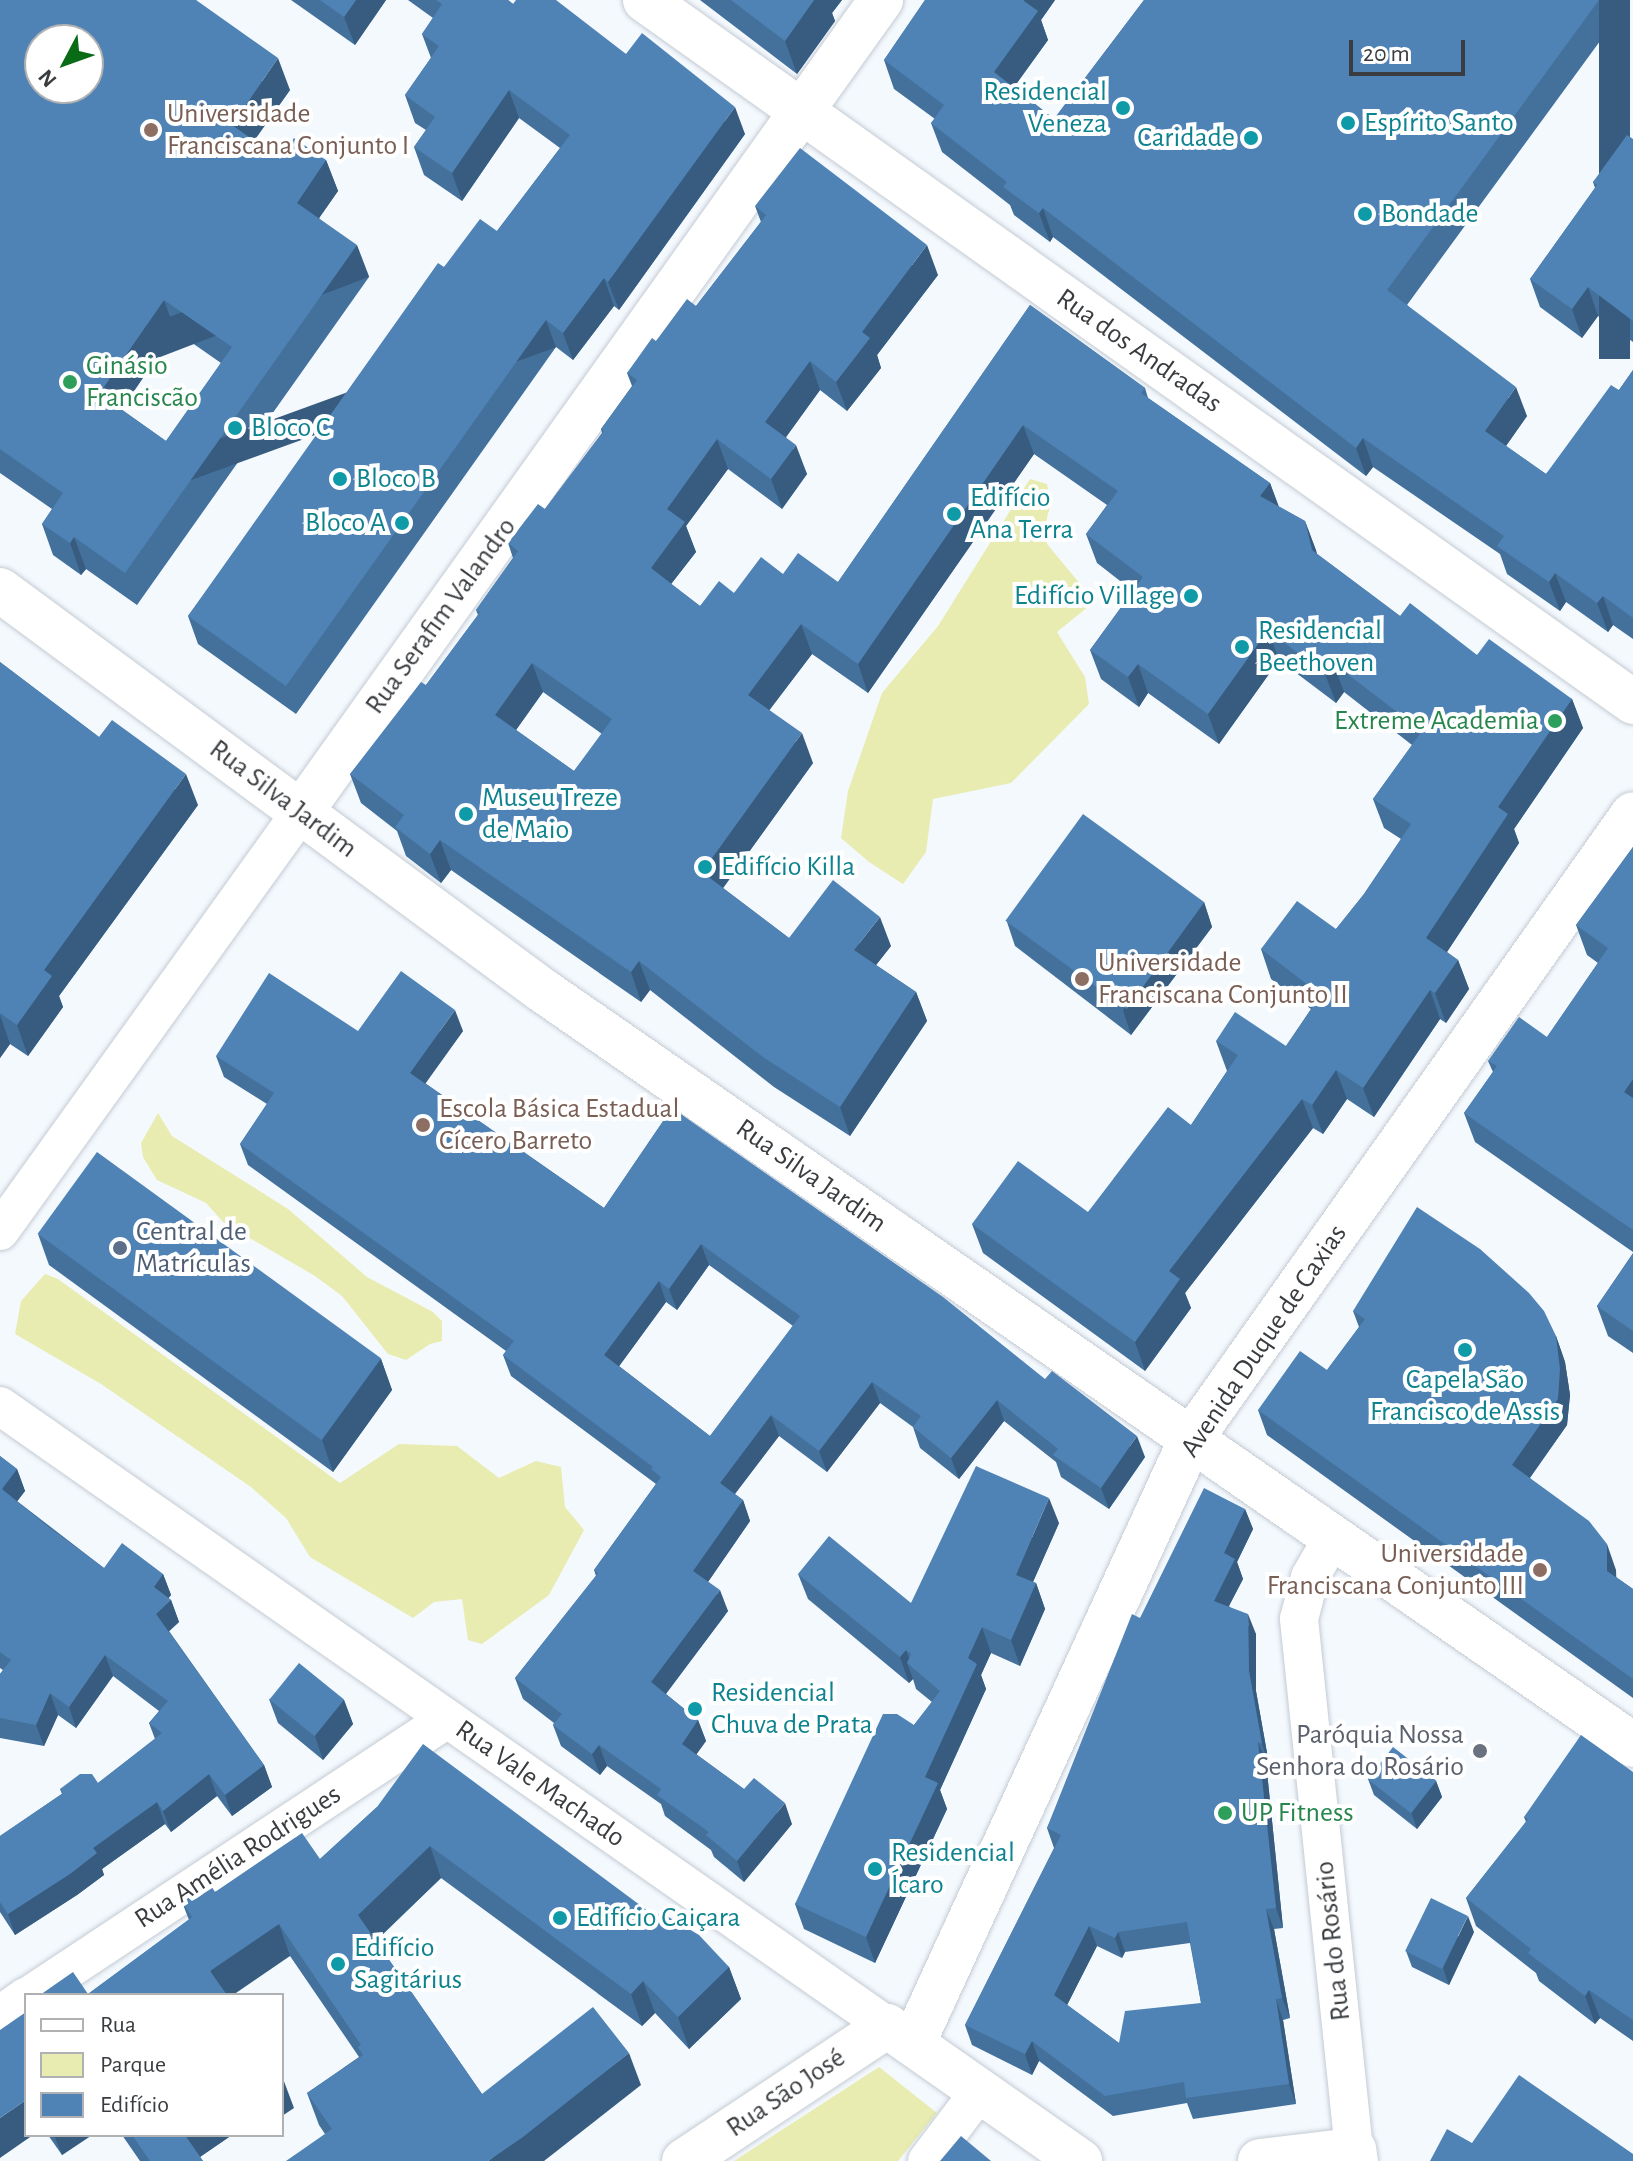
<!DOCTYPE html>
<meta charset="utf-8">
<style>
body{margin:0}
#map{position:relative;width:1633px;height:2161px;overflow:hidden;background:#f4f9fe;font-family:"Alegreya Sans",sans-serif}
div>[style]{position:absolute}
.green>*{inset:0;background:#e8ecb0}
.roads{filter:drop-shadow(0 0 2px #c4cbd3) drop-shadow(0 0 2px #c4cbd3)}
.minor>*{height:38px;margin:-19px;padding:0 19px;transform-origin:19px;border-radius:19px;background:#fff}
.tertiary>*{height:44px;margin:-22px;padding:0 22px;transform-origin:22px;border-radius:22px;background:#fff}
.wall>*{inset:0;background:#44719c}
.shaded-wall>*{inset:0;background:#375c7f;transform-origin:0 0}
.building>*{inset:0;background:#4f83b5;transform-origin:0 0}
.dots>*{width:22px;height:22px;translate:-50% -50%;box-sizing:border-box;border:4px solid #fff;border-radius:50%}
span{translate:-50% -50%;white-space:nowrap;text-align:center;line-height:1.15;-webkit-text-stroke:8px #fff;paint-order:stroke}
.culture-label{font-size:28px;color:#0d838f}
.right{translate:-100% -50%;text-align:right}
.left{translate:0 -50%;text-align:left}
.education-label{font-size:28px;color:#785e54}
.street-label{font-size:28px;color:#3a3d40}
.leisure-label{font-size:28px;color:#27864d}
.service-label{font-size:28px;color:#4e5e75}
.worship-label{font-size:28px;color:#5b616d}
.legend{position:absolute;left:24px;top:1993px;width:260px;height:144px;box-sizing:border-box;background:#fff;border:2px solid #b0b1b3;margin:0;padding:10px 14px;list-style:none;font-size:24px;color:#3a3d40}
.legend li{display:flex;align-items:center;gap:16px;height:40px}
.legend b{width:40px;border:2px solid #b0b1b3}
.north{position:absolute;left:24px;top:24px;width:80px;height:80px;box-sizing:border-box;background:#fff;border:2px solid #b0b1b3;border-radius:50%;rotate:229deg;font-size:22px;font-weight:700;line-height:32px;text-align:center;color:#3a3d40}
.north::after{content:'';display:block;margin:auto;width:28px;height:36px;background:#0a6b17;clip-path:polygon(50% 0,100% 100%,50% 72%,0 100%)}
.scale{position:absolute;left:1349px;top:40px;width:116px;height:36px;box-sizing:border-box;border:4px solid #3a3d40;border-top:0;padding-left:10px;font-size:24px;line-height:28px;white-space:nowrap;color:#3a3d40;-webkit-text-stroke:6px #fff;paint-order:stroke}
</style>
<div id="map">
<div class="green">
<i style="clip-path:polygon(1030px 479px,1047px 484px,1051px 504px,1047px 517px,1047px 544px,1081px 585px,1089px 606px,1057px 632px,1085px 677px,1089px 704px,1011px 783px,933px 799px,926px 852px,903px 884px,869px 862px,841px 838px,848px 791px,882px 693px,938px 626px)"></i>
<i style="clip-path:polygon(158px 1113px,172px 1136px,288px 1209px,367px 1277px,433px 1312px,442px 1321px,442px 1341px,430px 1344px,406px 1360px,388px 1354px,342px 1296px,315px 1276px,224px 1223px,206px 1203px,157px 1180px,143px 1157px,141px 1143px)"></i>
<i style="clip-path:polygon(45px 1274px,58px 1279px,340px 1483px,399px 1444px,457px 1446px,499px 1478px,536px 1461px,561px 1467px,565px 1507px,584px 1530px,549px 1595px,482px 1644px,468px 1640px,462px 1599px,434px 1602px,413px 1618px,310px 1557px,286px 1518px,251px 1487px,101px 1384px,15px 1334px,21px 1301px)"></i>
<i style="clip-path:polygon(879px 2067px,937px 2113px,898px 2161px,734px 2161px)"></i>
</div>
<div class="roads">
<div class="minor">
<i style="left:0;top:1231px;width:516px;rotate:-54.31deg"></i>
<i style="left:0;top:1406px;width:1082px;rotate:34.95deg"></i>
<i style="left:1333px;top:1537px;width:46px;rotate:119.9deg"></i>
<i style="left:1310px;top:1577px;width:43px;rotate:104.7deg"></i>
<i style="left:1299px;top:1619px;width:534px;rotate:84.09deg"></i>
<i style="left:30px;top:1995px;width:500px;rotate:-33.5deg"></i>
<i style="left:0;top:2015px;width:32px;rotate:-35deg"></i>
<i style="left:927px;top:2161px;width:88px;rotate:-52.9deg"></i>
</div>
<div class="tertiary">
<i style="left:645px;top:0;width:1212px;rotate:35.39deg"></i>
<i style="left:0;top:590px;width:674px;rotate:36.43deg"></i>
<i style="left:542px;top:990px;width:1327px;rotate:34.68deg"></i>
<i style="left:301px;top:812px;width:998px;rotate:-54.46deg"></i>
<i style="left:913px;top:2044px;width:666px;rotate:-65.32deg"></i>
<i style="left:1191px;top:1439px;width:765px;rotate:-54.73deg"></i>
<i style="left:684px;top:2161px;width:244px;rotate:-33.6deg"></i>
<i style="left:887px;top:2026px;width:236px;rotate:35deg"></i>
<i style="left:1260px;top:2161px;width:95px;rotate:-6.7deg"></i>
<i style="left:1354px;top:2150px;width:11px;rotate:80deg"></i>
</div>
</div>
<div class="wall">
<i style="clip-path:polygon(evenodd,0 0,290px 90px,254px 141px,280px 159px,326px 160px,338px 191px,319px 218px,369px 277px,137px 605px,86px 569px,81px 575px,53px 555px,42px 524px,52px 509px,0 473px,0 0,175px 331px,221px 363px,166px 441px,121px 409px,175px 331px)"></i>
<i style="clip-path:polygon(291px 0,386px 0,355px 45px)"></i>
<i style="clip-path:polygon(408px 0,508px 0,513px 4px,626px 54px,745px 134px,619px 310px,614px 306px,573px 360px,556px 347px,296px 714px,198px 644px,188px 616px,444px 267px,497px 231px,560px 148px,519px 118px,462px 201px,424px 175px,414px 147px,426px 130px,415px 123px,405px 95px,431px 58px,422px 34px,433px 18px)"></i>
<i style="clip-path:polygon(700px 0,842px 0,832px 13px,835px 21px,797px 74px)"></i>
<i style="clip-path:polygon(925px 0,1055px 0,1041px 20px,1048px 40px,1014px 87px,1054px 119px,1144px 0,1630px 0,1407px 305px,1527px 416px,1506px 446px,1546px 474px,1619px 390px,1633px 370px,1633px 639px,1613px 625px,1608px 632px,1566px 602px,1560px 611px,1507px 574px,1500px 554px,1373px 467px,1366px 476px,1053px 237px,1050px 242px,1014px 215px,1010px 205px,942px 152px,931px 123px,935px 119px,894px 89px,884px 60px)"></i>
<i style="clip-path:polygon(1633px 139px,1633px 342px,1598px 316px,1582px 338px,1540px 307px,1530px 279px,1595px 188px,1593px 182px)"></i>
<i style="clip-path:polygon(evenodd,755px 206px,938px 275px,877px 355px,881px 368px,847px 411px,820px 390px,786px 437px,807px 474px,782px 509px,728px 469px,686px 526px,696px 552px,671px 584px,700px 606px,783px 574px,838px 582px,1030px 305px,1145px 388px,1148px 398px,1270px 483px,1278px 506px,1305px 521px,1317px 554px,1400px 616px,1477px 655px,1572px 699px,1583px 728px,1514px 829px,1519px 843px,1447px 952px,1458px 960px,1469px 989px,1446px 1023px,1440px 1019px,1374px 1117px,1347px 1099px,1323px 1134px,1313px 1128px,1185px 1293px,1191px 1308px,1145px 1371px,983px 1253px,972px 1224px,1088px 1212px,1191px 1125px,1227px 1071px,1216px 1041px,1286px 1046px,1311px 1009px,1271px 979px,1261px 949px,1336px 929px,1364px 894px,1401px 839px,1384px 828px,1373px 799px,1412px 745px,1344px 692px,1336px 703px,1279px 660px,1219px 744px,1148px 693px,1139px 707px,1101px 679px,1090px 650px,1133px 591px,1097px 563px,1086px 534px,1107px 505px,1034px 454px,868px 693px,812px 654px,769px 710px,813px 763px,723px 888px,789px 938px,891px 946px,876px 965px,916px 992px,927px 1021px,850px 1136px,774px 1087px,650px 990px,641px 1002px,451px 870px,441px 883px,406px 856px,397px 831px,361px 803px,350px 774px,426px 685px,478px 615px,476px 610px,513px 558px,508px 543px,545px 509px,602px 433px,601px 429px,632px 386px,627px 373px,656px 341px,696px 306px,761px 222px,755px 206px,543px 692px,602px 734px,574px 771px,516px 730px,543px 692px)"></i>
<i style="clip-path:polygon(0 662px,99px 737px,198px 805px,59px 996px,63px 1007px,28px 1056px,10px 1044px,0 1058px)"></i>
<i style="clip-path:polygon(1633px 847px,1633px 1252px,1475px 1142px,1464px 1113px,1493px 1072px,1488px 1061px,1547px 1037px,1598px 963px,1587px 955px,1576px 925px)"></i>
<i style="clip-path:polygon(1204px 902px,1212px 927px,1131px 1035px,1015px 946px,1007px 922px)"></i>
<i style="clip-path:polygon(evenodd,358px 1031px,463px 1031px,425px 1083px,604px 1208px,672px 1108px,1145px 1457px,1109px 1509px,1061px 1477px,1056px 1462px,1004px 1421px,959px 1479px,920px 1448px,913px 1427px,880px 1403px,827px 1472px,779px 1436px,735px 1494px,743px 1500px,750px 1521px,708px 1582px,728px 1611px,666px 1694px,698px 1720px,706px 1741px,696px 1754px,792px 1824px,744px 1882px,714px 1857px,711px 1850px,665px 1816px,661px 1804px,607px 1766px,600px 1775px,561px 1746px,553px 1725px,554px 1723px,523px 1699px,515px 1678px,596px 1576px,594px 1570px,656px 1484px,511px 1376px,503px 1355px,506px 1351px,248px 1165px,240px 1144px,267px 1104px,224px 1077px,216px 1056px,358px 1031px,709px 1265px,793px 1326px,710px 1436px,619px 1366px,666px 1302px,677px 1310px,709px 1265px)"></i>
<i style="clip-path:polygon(38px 1234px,381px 1359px,392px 1390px,333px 1472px,49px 1265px)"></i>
<i style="clip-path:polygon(1633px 1253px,1633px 1353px,1608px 1336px,1597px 1306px)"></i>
<i style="clip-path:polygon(1353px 1311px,1556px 1336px,1565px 1362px,1570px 1395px,1567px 1425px,1530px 1478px,1616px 1570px,1616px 1577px,1633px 1589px,1633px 1698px,1267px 1435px,1258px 1410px,1327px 1370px,1359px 1327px)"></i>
<i style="clip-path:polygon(0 1456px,17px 1469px,25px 1491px,17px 1501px,104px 1568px,163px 1574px,171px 1595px,168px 1598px,171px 1600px,179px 1622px,169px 1631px,264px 1765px,272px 1787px,232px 1816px,217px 1796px,171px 1832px,165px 1824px,102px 1869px,104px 1875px,77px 1895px,15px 1935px,0 1912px,0 1836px,62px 1794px,60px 1789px,98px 1783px,155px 1739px,149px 1723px,159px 1711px,113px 1676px,76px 1728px,58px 1715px,44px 1746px,0 1738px,0 1674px,3px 1670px,0 1668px)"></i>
<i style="clip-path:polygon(evenodd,1245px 1509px,1253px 1529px,1237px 1562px,1243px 1579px,1229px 1606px,1256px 1634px,1256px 1691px,1269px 1764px,1266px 1762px,1283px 1928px,1274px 1929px,1290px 2018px,1283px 2020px,1296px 2104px,1193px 2119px,1187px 2103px,1113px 2116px,1039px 2061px,1032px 2075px,972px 2045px,965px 2025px,1054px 1848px,1047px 1828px,1140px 1618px,1245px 1509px,1190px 1943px,1201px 2003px,1119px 2043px,1067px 2005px,1097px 1946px,1122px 1958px,1125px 1952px,1190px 1943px)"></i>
<i style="clip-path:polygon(1059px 1523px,1033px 1582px,1036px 1583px,1045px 1609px,1020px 1666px,991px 1653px,981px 1675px,986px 1689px,940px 1790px,947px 1809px,875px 1963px,804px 1929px,795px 1904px,914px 1725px,932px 1702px,916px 1689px,913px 1679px,909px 1683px,808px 1599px,798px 1574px,911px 1603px)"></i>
<i style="clip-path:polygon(269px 1699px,344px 1700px,353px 1724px,323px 1760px,278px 1723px)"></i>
<i style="clip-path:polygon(1633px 1772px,1633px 2041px,1600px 2018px,1595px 2024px,1539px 1981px,1536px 1973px,1476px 1926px,1466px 1898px,1526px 1822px,1524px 1817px)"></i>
<i style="clip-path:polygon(1368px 1779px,1436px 1781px,1442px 1797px,1417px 1829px,1374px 1795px)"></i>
<i style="clip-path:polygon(377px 1807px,656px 1917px,729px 1967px,741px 1999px,689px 2049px,655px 2013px,642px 2026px,441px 1878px,376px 1941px,482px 2094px,641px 2085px,325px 2134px,319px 2125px,307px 2093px,359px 2057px,290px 1956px,88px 1994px,189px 1920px,182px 1902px,320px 1859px)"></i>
<i style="clip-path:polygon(1474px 1932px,1449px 1985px,1412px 1967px,1406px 1951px)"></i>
<i style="clip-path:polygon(48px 2135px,92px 2135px,62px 2155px)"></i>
<i style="clip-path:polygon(122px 2135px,232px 2135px,200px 2157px,203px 2161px,140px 2161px)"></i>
</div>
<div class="shaded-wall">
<i style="clip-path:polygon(356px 0,386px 0,355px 45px,344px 17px)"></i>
<i style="clip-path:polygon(814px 0,842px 0,832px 13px,835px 21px,797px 74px,785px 41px)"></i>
<i style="clip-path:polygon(1024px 0,1055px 0,1041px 20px,1048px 40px,1004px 101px,994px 72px)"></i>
<i style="left:1599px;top:0;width:31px;height:359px"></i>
<i style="clip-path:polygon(278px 58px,290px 90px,243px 156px,232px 125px)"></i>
<i style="clip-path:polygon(509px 90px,519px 118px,462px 201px,452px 173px)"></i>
<i style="clip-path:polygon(735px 107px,745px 134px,619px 310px,608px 282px)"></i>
<i style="clip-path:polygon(326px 160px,338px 191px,308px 234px,297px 203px)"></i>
<i style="clip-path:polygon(1043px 208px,1053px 237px,1050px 242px,1039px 213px)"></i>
<i style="left:357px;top:245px;width:34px;height:402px;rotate:69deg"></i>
<i style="clip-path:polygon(927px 245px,938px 275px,877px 355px,881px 368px,847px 411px,836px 382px,862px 332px)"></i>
<i style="clip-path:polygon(604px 278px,614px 306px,573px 360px,563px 333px)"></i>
<i style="clip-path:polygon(1588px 287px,1598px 316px,1582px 338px,1572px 309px)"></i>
<i style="clip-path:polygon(164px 300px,175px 331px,111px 425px,99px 394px)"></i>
<i style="left:546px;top:320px;width:29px;height:449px;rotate:70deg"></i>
<i style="clip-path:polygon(810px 361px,820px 390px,776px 451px,765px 422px)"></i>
<i style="clip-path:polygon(1516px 387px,1527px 416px,1496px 460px,1485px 431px)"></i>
<i style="clip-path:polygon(1023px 425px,1034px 454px,868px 693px,858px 664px)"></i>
<i style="clip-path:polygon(1363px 438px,1373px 467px,1366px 476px,1356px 448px)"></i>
<i style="clip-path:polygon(717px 439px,728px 469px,686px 526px,696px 552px,661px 597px,651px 568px,667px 509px)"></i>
<i style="clip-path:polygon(796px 445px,807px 474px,782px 509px,771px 479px)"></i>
<i style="clip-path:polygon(1270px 483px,1281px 512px,1260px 496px)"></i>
<i style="clip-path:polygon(1305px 521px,1316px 550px,1323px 580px,1312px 550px)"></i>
<i style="clip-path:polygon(74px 537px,86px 569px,81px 575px,70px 543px)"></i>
<i style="clip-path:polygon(1555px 573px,1566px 602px,1560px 611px,1549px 582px)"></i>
<i style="clip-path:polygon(1603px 596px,1613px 625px,1608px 632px,1597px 603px)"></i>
<i style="clip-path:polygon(801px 624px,812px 654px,759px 724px,748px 695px)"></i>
<i style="clip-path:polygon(1268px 630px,1279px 660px,1219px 744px,1208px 714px)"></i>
<i style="clip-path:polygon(532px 663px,543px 692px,506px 744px,495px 715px)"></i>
<i style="clip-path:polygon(1333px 663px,1344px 692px,1336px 703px,1325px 674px)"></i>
<i style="clip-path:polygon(1138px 664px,1148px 693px,1139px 707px,1128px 677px)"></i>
<i style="clip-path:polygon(1572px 699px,1583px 728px,1514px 829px,1519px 843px,1437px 967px,1426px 938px,1498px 807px)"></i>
<i style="clip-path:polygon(802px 733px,813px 763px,713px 902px,702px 872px)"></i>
<i style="clip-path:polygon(186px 774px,198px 805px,59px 996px,63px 1007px,28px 1056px,17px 1025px,44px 970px)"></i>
<i style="clip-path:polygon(440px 840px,451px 870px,441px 883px,430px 854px)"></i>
<i style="clip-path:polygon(1204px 902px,1212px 927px,1131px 1035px,1123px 1010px)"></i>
<i style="clip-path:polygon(880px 917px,891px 946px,865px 979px,854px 950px)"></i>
<i style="clip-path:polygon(1458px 960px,1469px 989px,1446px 1023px,1435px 993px)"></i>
<i style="clip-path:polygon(639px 961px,650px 990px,641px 1002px,631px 972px)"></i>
<i style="clip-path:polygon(1430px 990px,1440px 1019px,1374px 1117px,1363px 1088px)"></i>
<i style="clip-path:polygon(916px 992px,927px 1021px,850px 1136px,840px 1107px)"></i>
<i style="clip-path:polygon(455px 1010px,463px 1031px,418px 1094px,410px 1073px)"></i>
<i style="clip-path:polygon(0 1015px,10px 1044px,0 1058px)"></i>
<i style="clip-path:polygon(1336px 1070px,1347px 1099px,1323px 1134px,1312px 1105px)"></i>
<i style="clip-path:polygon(1633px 1079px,1633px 1117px,1624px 1092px)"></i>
<i style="clip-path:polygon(1302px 1099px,1313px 1128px,1185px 1293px,1191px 1308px,1145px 1371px,1135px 1342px,1169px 1271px)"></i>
<i style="clip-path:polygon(701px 1244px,709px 1265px,677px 1310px,669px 1289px)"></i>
<i style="clip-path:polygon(659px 1281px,666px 1302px,612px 1376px,604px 1355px)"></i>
<i style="clip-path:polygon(1556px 1336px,1565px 1362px,1570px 1395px,1567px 1425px,1521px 1490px,1512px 1465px)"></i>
<i style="clip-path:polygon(381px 1359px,392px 1390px,333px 1472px,322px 1440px)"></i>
<i style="clip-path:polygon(872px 1382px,880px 1403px,827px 1472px,819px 1451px)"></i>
<i style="clip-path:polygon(997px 1400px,1004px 1421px,959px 1479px,951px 1458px)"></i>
<i style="clip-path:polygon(771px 1415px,779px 1436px,727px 1504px,720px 1483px)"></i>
<i style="clip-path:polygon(1137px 1436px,1145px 1457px,1109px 1509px,1101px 1488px)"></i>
<i style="clip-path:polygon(17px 1469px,25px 1491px,10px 1511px,2px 1489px)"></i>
<i style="clip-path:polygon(1049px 1498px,1059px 1523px,1025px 1600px,1016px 1575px)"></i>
<i style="clip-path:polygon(743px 1500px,750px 1521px,701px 1592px,693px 1571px)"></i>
<i style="clip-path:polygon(1245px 1509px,1253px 1529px,1237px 1562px,1243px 1579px,1221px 1621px,1214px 1601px,1224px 1553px)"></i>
<i style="clip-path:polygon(1607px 1544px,1616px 1570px,1617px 1597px,1607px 1571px)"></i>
<i style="clip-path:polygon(163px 1574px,171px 1595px,161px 1608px,154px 1587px)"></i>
<i style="clip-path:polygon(1036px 1583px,1045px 1609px,1020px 1666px,1011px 1640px)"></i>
<i style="clip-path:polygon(720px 1590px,728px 1611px,658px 1704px,651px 1682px)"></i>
<i style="clip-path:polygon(171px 1600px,179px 1622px,164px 1636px,156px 1614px)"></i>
<i style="clip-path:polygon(1248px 1614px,1256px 1634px,1256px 1691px,1269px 1764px,1262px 1744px,1249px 1671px)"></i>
<i style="clip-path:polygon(982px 1627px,991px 1653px,981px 1675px,986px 1689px,940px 1790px,947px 1809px,875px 1963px,866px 1937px,968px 1658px)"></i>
<i style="clip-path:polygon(906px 1650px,912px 1667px,907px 1663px,913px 1679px,909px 1683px,900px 1657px)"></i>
<i style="clip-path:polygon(105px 1655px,113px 1676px,76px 1728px,69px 1707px)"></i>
<i style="clip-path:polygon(50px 1693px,58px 1715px,44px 1746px,36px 1725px)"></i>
<i style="clip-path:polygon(344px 1700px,353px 1724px,323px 1760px,315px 1736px)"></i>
<i style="clip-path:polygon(698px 1720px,706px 1741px,689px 1765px,682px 1744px)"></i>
<i style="clip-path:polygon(1258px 1742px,1266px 1762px,1283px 1928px,1276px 1908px)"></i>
<i style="clip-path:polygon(599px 1745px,607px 1766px,600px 1775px,592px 1754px)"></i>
<i style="clip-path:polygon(264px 1765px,272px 1787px,232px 1816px,225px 1795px)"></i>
<i style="clip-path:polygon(209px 1774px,217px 1796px,171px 1832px,163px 1811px)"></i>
<i style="clip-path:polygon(1436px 1781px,1442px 1797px,1417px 1829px,1411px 1812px)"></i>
<i style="clip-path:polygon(157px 1802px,165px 1824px,102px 1869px,104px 1875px,77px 1895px,15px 1935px,8px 1914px,93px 1848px)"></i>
<i style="clip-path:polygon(785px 1803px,792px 1824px,744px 1882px,737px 1861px)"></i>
<i style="clip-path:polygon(430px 1846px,441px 1878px,369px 1947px,358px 1915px)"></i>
<i style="clip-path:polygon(1266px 1909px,1274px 1929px,1290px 2018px,1282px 1998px)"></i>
<i style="clip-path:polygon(1468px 1916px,1474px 1932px,1449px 1985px,1443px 1968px)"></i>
<i style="clip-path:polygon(279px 1924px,290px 1956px,233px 1995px,219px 1995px,210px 1971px)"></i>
<i style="clip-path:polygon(1089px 1926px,1097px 1946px,1062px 2015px,1054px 1995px)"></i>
<i style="clip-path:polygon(1118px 1932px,1125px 1952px,1122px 1958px,1115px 1938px)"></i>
<i style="clip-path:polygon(729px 1967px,741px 1999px,689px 2049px,678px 2017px)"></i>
<i style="clip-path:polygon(643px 1981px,655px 2013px,642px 2026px,631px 1994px)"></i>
<i style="clip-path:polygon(1589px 1990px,1600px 2018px,1595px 2024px,1585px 1996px)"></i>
<i style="clip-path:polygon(1276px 1999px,1283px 2020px,1296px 2104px,1289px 2084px)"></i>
<i style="clip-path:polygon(1032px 2041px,1039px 2061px,1032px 2075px,1025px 2054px)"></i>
<i style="clip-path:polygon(629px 2053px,641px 2085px,544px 2161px,488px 2161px)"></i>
<i style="clip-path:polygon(282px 2076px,294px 2108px,282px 2116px)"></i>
<i style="clip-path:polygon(26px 2100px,26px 2135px,33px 2135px,0 2158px,0 2118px)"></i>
<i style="clip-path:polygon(54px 2135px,92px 2135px,62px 2155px)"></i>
<i style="clip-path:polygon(183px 2135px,232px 2135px,194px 2161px)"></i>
</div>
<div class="building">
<i style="clip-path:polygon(evenodd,0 0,196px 0,278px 58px,232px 125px,280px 159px,294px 138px,326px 160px,297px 203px,357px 245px,125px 573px,74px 537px,70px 543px,42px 524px,63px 493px,0 449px,0 0,40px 40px,88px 40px,88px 88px,40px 88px,40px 40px,0 0,164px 300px,232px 347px,166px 441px,99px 394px,164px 300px)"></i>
<i style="clip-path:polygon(320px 0,356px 0,344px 17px)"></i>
<i style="clip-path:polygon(436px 0,508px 0,513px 4px,516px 0,556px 0,626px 54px,642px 33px,735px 107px,608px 282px,604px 278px,563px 333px,546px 320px,286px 686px,188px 616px,438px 263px,444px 267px,480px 219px,497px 231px,570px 135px,509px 90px,452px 173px,414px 147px,435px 117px,405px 95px,439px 46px,422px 34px,442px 4px)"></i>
<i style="clip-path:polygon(731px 0,814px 0,785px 41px)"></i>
<i style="clip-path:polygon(925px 0,1024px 0,1024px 1px,1038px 11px,994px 72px,1054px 119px,1144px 0,1599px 0,1387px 290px,1516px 387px,1485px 431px,1546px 474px,1611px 385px,1619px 390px,1633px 370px,1633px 618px,1603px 596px,1597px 603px,1555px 573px,1549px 582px,1497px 546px,1504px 536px,1363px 438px,1356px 448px,1043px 208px,1039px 213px,1003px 187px,1007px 182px,931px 123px,944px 105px,884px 60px)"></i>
<i style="clip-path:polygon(1627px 135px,1633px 139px,1633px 321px,1588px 287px,1572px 309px,1530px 279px,1597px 185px,1593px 182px)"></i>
<i style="clip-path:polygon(evenodd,800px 148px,927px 245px,862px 332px,870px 338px,836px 382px,810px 361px,765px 422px,796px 445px,771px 479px,717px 439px,667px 509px,685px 522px,651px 568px,700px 606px,719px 581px,734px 593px,761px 557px,783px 574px,798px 553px,838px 582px,1030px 305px,1145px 388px,1141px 393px,1270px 483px,1260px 496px,1305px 521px,1312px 550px,1400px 616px,1410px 603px,1477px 655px,1489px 639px,1572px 699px,1498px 807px,1508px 814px,1426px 938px,1458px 960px,1435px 993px,1430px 990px,1363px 1088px,1336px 1070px,1312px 1105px,1302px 1099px,1169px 1271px,1180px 1279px,1135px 1342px,972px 1224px,1018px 1161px,1088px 1212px,1168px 1107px,1191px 1125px,1238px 1055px,1216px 1041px,1235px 1012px,1286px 1046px,1321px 995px,1261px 949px,1297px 901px,1336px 929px,1364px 894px,1411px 824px,1373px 799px,1422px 731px,1333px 663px,1325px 674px,1268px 630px,1208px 714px,1138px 664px,1128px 677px,1090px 650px,1143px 577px,1086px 534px,1118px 491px,1023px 425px,858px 664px,801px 624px,748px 695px,802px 733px,702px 872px,789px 938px,833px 880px,880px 917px,854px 950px,916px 992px,840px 1107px,763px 1057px,639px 961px,631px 972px,440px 840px,430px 854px,395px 827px,404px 815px,350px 774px,421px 682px,426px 685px,480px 612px,476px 610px,518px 551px,508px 543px,538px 504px,545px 509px,604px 431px,601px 429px,637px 380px,627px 373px,652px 338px,656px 341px,687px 299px,696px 306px,766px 215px,755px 206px,800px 148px,532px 663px,612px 719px,574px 771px,495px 715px,532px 663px)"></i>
<i style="clip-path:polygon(0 662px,99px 737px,112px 720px,186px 774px,44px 970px,52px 976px,17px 1025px,0 1013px)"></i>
<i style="left:1083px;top:814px;width:150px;height:132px;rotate:36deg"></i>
<i style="clip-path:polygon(1633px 847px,1633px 1079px,1624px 1092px,1633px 1098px,1633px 1230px,1464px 1113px,1497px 1066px,1488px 1061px,1519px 1017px,1547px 1037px,1608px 948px,1576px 925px)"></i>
<i style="clip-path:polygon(evenodd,401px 971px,455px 1010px,410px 1073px,604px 1208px,672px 1108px,943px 1297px,1045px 1379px,1052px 1371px,1137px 1436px,1101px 1488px,1053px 1455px,1058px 1449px,997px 1400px,951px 1458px,913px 1427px,921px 1416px,872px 1382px,819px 1451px,771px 1415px,720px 1483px,743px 1500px,693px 1571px,720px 1590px,651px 1682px,698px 1720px,682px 1744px,744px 1789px,754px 1778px,785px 1803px,737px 1861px,706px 1835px,709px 1832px,657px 1795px,661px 1789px,599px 1745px,592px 1754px,553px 1725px,562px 1714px,515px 1678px,598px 1573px,594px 1570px,661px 1477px,651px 1469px,653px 1467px,503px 1355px,514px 1341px,240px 1144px,274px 1093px,216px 1056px,269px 973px,358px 1031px,401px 971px,701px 1244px,800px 1316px,710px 1436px,604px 1355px,659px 1281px,669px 1289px,701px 1244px)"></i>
<i style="left:97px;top:1152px;width:351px;height:101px;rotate:36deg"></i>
<i style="clip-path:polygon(1417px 1207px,1480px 1249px,1529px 1293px,1544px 1311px,1556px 1336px,1560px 1369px,1558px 1399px,1512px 1465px,1589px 1521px,1607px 1544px,1607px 1571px,1633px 1589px,1633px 1679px,1258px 1410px,1300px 1351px,1327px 1370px,1365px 1319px,1353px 1311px)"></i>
<i style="clip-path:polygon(1633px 1254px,1633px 1331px,1597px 1306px)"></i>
<i style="clip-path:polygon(0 1456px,17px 1469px,2px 1489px,47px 1526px,104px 1568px,122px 1543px,163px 1574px,154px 1587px,171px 1600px,156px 1614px,264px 1765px,225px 1795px,209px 1774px,163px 1811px,157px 1802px,93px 1848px,97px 1853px,70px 1874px,8px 1914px,0 1902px,0 1836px,63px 1793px,60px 1789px,80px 1774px,92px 1774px,98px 1783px,162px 1733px,149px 1723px,168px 1701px,105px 1655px,69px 1707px,50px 1693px,36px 1725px,0 1718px,0 1674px,11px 1660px,0 1652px)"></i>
<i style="clip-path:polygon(976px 1466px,1049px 1498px,1016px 1575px,1036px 1583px,1011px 1640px,982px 1627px,968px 1658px,977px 1664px,925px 1777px,938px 1783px,866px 1937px,795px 1904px,883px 1714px,897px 1714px,914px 1725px,940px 1691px,907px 1663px,911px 1654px,906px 1650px,900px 1657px,798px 1574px,829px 1536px,911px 1603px)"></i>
<i style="clip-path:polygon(evenodd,1204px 1488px,1245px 1509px,1224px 1553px,1235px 1559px,1214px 1601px,1248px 1614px,1249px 1671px,1262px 1744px,1258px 1742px,1276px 1908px,1266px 1909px,1282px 1998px,1276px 1999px,1289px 2084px,1186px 2098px,1184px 2082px,1105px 2096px,1032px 2041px,1025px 2054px,965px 2025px,1061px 1835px,1047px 1828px,1132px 1614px,1140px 1618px,1204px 1488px,1187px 1922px,1201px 2003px,1125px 2011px,1119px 2043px,1054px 1995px,1089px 1926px,1115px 1938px,1118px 1932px,1187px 1922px)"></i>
<i style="left:299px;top:1663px;width:58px;height:47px;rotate:39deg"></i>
<i style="clip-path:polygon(1581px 1735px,1633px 1772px,1633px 2020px,1589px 1990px,1585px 1996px,1528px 1953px,1531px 1949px,1466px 1898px,1528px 1819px,1524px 1817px)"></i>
<i style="clip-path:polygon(423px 1744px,656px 1917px,660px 1912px,699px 1935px,729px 1967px,678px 2017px,643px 1981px,631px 1994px,430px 1846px,358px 1915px,482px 2094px,593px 2007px,629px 2053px,523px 2137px,488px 2161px,286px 2161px,332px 2129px,307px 2093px,363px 2055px,358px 2047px,361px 2045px,279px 1924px,210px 1971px,227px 1995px,40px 1995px,73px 1972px,88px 1994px,192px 1917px,182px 1902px,210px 1884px,215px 1892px,302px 1833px,320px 1859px,377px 1807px)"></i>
<i style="left:1393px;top:1747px;width:55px;height:41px;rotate:38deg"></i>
<i style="left:1431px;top:1898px;width:41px;height:59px;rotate:26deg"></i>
<i style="clip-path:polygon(26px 2012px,26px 2100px,0 2118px,0 2030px)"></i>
<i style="clip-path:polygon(1519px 2075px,1633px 2154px,1633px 2161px,1430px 2161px,1447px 2129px,1472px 2143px)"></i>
<i style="clip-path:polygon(132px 2135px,185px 2135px,203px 2161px,150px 2161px)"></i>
<i style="clip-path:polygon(961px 2136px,991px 2161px,940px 2161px)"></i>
</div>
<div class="dots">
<i style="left:1123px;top:108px;background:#0f9aa8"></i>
<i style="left:1348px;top:123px;background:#0f9aa8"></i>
<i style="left:151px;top:130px;background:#8d6e63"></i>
<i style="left:1251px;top:138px;background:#0f9aa8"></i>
<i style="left:1365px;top:214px;background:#0f9aa8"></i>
<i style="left:70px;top:382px;background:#2e9e5b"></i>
<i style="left:235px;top:428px;background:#0f9aa8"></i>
<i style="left:340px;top:479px;background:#0f9aa8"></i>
<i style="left:954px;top:514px;background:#0f9aa8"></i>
<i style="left:402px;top:523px;background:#0f9aa8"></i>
<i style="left:1191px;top:596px;background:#0f9aa8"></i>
<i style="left:1242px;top:647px;background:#0f9aa8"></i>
<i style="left:1555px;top:721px;background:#2e9e5b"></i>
<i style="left:466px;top:814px;background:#0f9aa8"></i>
<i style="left:705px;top:867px;background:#0f9aa8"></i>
<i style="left:1082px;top:979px;background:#8d6e63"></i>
<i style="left:423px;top:1125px;background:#8d6e63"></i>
<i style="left:120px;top:1248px;background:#5c6f8a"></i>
<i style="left:1465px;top:1350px;background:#0f9aa8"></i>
<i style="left:1540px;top:1570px;background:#8d6e63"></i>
<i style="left:695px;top:1709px;background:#0f9aa8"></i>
<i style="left:1480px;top:1751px;background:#6b7280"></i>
<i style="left:1225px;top:1813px;background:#2e9e5b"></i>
<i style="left:875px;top:1869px;background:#0f9aa8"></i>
<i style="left:560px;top:1918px;background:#0f9aa8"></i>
<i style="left:338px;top:1964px;background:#0f9aa8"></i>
</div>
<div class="culture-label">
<span class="right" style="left:1107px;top:108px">Residencial<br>Veneza</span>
<span class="left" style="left:1364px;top:123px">Espírito Santo</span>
<span class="right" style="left:1235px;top:138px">Caridade</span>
<span class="left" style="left:1381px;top:214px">Bondade</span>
<span class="left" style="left:251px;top:428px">Bloco C</span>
<span class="left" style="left:356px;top:479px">Bloco B</span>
<span class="left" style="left:970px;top:514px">Edifício<br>Ana Terra</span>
<span class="right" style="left:386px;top:523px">Bloco A</span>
<span class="right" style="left:1175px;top:596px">Edifício Village</span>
<span class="left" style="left:1258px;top:647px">Residencial<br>Beethoven</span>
<span class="left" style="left:482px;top:814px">Museu Treze<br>de Maio</span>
<span class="left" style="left:721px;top:867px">Edifício Killa</span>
<span style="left:1465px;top:1396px">Capela São<br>Francisco de Assis</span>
<span class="left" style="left:711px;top:1709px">Residencial<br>Chuva de Prata</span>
<span class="left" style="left:891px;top:1869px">Residencial<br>Ícaro</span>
<span class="left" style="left:576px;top:1918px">Edifício Caiçara</span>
<span class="left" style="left:354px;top:1964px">Edifício<br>Sagitárius</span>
</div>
<div class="education-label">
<span class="left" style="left:167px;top:130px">Universidade<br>Franciscana Conjunto I</span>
<span class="left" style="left:1098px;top:979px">Universidade<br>Franciscana Conjunto II</span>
<span class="left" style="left:439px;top:1125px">Escola Básica Estadual<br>Cícero Barreto</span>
<span class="right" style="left:1524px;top:1570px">Universidade<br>Franciscana Conjunto III</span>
</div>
<div class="street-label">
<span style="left:1139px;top:351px;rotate:35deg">Rua dos Andradas</span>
<span style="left:441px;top:616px;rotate:-54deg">Rua Serafim Valandro</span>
<span style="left:283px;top:799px;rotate:37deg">Rua Silva Jardim</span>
<span style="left:811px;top:1176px;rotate:35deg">Rua Silva Jardim</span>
<span style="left:1264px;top:1341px;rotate:-56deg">Avenida Duque de Caxias</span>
<span style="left:540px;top:1784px;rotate:35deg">Rua Vale Machado</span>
<span style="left:238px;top:1857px;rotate:-33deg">Rua Amélia Rodrigues</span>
<span style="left:1333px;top:1941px;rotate:-96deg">Rua do Rosário</span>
<span style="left:786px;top:2093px;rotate:-34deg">Rua São José</span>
</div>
<div class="leisure-label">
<span class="left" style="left:86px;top:382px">Ginásio<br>Franciscão</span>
<span class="right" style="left:1539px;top:721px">Extreme Academia</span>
<span class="left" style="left:1241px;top:1813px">UP Fitness</span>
</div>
<div class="service-label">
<span class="left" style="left:136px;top:1248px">Central de<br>Matrículas</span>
</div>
<div class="worship-label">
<span class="right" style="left:1464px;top:1751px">Paróquia Nossa<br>Senhora do Rosário</span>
</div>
<ul class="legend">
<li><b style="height:10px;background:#fff"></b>Rua</li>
<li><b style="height:22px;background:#e8ecb0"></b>Parque</li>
<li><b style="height:22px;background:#4f83b5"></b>Edifício</li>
</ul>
<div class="north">N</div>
<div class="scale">20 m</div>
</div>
